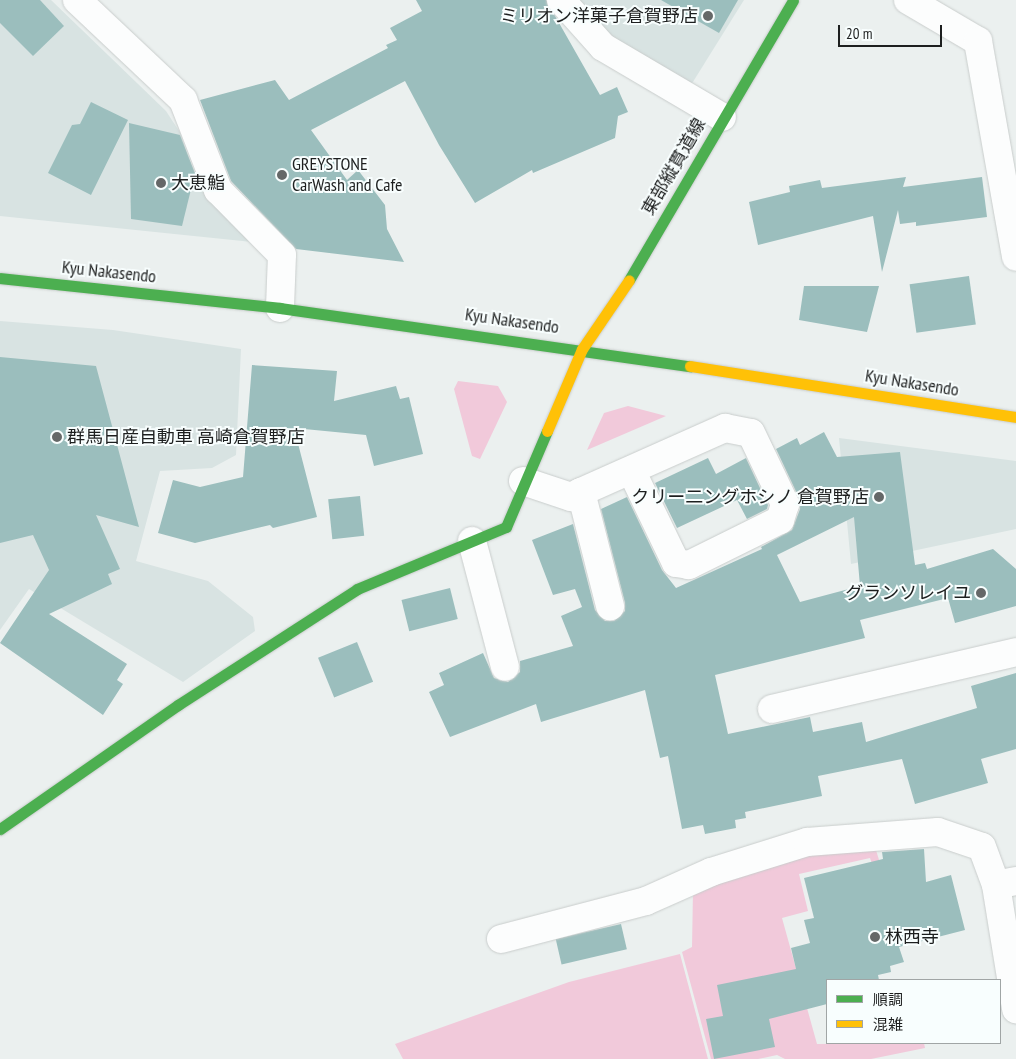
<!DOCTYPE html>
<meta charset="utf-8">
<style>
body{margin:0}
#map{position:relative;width:1016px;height:1059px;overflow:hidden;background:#ebf0ef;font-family:"PT Sans Narrow","Noto Sans JP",sans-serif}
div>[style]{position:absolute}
.built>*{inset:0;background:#d8e3e2}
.green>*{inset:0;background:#f1c9da}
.building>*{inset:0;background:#9bbebd;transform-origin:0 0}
.roads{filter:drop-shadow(0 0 1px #c9cdcc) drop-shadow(0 0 1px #c9cdcc)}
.street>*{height:28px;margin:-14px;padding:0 14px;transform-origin:14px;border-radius:14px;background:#fcfdfd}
.fast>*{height:11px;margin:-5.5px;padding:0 5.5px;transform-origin:5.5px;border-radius:5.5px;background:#4caf50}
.slow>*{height:11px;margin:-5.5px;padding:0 5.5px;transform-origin:5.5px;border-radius:5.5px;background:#ffc107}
.dots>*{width:14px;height:14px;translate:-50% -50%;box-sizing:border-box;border:2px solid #f8fefe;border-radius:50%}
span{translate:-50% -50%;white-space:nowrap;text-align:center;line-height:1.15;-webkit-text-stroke:4px #f8fefe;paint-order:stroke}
.poi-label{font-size:18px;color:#1d1f1f}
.right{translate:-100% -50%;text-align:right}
.left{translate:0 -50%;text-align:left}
.street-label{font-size:18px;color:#1d1f1f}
.legend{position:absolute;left:826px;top:979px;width:175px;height:65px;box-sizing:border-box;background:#f8fefe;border:1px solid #a0a5a5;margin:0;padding:6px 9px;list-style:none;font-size:15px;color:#1d1f1f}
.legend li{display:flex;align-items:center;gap:10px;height:25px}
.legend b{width:25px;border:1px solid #a0a5a5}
.scale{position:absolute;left:838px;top:25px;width:104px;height:22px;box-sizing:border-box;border:2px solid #1d1f1f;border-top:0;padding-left:6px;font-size:15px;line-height:18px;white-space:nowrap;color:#1d1f1f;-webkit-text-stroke:4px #f8fefe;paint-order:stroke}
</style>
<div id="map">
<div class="built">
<i style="clip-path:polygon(0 0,51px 0,166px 111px,181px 134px,194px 177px,252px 242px,0 216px)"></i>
<i style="clip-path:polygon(572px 0,744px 0,691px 85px,609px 37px)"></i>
<i style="clip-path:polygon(0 321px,113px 330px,241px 349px,236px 455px,212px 468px,160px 471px,136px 561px,208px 581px,253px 617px,255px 631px,183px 682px,29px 589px,0 630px)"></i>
<i style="clip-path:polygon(839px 438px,1016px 461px,1016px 529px,851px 564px)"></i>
</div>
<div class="green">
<i style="clip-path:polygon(458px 381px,498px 386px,507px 402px,480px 459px,472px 456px,454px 389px)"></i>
<i style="clip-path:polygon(628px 406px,666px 416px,587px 450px,604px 413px)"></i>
<i style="clip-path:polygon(875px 847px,885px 879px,878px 881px,870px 858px,799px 874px,808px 911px,782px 918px,817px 1044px,924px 1043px,925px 1048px,871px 1059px,785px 1059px,777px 1055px,758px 1059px,711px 1059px,682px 952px,692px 947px,693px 891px,819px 853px)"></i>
<i style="clip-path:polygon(680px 954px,708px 1059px,403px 1059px,395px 1044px,569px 982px)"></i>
</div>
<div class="building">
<i style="clip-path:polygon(0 0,40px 0,64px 26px,33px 56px,0 23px)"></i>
<i style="clip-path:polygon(416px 0,546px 0,600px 95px,617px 87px,628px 112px,618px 116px,615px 138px,533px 173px,532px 170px,475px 203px,439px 145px,405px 81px,311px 130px,347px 180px,358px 170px,385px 205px,387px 229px,404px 262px,296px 249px,231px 181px,200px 100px,275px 80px,289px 100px,388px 48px,386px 45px,397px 40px,390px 28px,422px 11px)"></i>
<i style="clip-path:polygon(661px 0,738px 0,719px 33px)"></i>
<i style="clip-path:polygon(91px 102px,128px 120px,91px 195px,48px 173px,72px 125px,80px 124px)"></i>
<i style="clip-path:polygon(129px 123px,180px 135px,195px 173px,182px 226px,131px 219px)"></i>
<i style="clip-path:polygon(906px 177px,903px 187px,982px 177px,987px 217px,916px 226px,916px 222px,900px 224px,898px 210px,882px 272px,873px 216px,758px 245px,749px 202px,790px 192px,789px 186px,820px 180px,822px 188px)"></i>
<i style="left:969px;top:276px;width:49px;height:60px;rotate:82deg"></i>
<i style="clip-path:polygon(804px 286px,879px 286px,867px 332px,799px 320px)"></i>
<i style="clip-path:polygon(0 357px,96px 366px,139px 527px,96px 515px,120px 569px,108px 574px,112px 584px,49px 614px,127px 664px,117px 680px,123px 684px,103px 715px,0 643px,49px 570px,33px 535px,0 543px)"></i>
<i style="clip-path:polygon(252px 365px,337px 371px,334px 401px,396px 386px,400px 399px,409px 397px,423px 454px,374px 466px,366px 435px,294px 428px,317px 517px,273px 528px,270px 525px,195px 543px,158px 533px,173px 480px,200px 487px,243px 477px)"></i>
<i style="clip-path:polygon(evenodd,824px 432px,837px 457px,900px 452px,915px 565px,925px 563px,927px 569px,993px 549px,1016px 569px,1016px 606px,955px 623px,948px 598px,860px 620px,865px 638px,715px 675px,728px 734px,810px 717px,813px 732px,862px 722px,866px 742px,977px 708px,971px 686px,1016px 673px,1016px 749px,981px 759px,988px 783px,915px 804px,902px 759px,818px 776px,822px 796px,745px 812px,746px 818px,735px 820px,736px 828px,705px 834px,703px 825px,682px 829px,668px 756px,660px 758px,645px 690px,541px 722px,536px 704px,450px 737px,429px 692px,444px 685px,439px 673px,483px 653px,494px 678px,508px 682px,520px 672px,520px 661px,573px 646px,561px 616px,582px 607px,575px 589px,553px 595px,532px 540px,573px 524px,595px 610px,605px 621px,614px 621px,625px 611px,625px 603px,601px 509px,627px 497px,662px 570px,676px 588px,762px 549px,761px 547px,792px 530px,800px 509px,799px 498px,776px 449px,797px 438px,800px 445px,824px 432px,854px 517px,860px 586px,800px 602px,777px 555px,854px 517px)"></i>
<i style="clip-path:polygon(708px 458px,716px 474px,746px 458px,768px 505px,767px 509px,747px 519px,737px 500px,677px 528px,655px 483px)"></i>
<i style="left:360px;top:496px;width:40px;height:32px;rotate:84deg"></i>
<i style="left:450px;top:588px;width:32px;height:50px;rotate:76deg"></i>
<i style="left:357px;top:642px;width:43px;height:42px;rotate:68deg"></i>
<i style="clip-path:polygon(924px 849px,926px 882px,951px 875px,965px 930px,899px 947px,904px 962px,890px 966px,891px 972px,878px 975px,879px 980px,827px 980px,827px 1004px,769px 1019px,775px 1047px,714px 1059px,706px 1019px,723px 1016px,717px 985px,796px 969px,791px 948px,810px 943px,804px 920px,814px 918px,804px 878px,883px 859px,882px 852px)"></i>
<i style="left:621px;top:924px;width:26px;height:67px;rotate:77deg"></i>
</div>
<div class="roads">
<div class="street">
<i style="left:77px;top:0;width:146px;rotate:43.3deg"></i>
<i style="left:183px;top:100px;width:97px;rotate:68.7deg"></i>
<i style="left:218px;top:190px;width:91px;rotate:45.4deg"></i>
<i style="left:282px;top:255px;width:53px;rotate:92.2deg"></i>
<i style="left:561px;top:0;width:63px;rotate:48.2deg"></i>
<i style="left:603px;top:47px;width:138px;rotate:30.5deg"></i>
<i style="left:908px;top:0;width:81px;rotate:30.4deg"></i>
<i style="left:978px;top:41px;width:219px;rotate:80deg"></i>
<i style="left:523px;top:481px;width:51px;rotate:18.4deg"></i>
<i style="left:571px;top:497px;width:11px;rotate:-27deg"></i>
<i style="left:581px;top:492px;width:158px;rotate:-24deg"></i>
<i style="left:725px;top:428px;width:26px;rotate:11deg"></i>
<i style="left:751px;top:433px;width:79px;rotate:64.4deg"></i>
<i style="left:785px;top:504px;width:17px;rotate:107deg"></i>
<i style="left:780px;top:520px;width:102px;rotate:153.7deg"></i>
<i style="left:689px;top:565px;width:13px;rotate:-171deg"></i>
<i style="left:676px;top:563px;width:103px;rotate:-115.8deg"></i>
<i style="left:581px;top:492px;width:118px;rotate:75.7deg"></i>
<i style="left:472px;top:541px;width:130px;rotate:75.3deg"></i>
<i style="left:772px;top:709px;width:251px;rotate:-13.1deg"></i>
<i style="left:1016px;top:881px;width:20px;rotate:169deg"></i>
<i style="left:996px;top:885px;width:126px;rotate:80.8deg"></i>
<i style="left:501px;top:939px;width:150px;rotate:-14.7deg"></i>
<i style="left:646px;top:901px;width:71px;rotate:-24deg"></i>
<i style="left:711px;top:872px;width:101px;rotate:-17.4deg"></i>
<i style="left:807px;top:842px;width:131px;rotate:-4.4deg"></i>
<i style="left:938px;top:832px;width:46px;rotate:18.8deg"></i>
<i style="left:982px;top:847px;width:40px;rotate:69.8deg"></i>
</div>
<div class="fast">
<i style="left:0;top:278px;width:282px;rotate:6.1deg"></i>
<i style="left:280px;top:308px;width:414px;rotate:8.1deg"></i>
<i style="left:629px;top:280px;width:324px;rotate:-59.6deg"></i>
<i style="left:0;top:829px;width:217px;rotate:-34.9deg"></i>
<i style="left:178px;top:705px;width:213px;rotate:-32.9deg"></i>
<i style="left:357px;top:589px;width:161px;rotate:-22.6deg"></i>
<i style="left:506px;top:527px;width:104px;rotate:-66.9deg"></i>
</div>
<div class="slow">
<i style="left:690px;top:366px;width:330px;rotate:8.9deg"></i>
<i style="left:547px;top:431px;width:89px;rotate:-66.9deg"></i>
<i style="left:582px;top:349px;width:83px;rotate:-55.7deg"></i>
</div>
</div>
<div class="dots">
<i style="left:708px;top:16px;background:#656868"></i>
<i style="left:282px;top:175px;background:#656868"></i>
<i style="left:161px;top:183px;background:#656868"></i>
<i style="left:57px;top:437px;background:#656868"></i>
<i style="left:879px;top:497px;background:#656868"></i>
<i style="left:981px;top:593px;background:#656868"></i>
<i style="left:875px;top:937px;background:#656868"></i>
</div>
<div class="poi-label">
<span class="right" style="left:698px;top:16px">ミリオン洋菓子倉賀野店</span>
<span class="left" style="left:292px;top:175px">GREYSTONE<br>CarWash and Cafe</span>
<span class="left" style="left:171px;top:183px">大恵鮨</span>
<span class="left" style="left:67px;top:437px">群馬日産自動車 高崎倉賀野店</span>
<span class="right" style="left:869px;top:497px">クリー二ングホシノ 倉賀野店</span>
<span class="right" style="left:971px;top:593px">グランソレイユ</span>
<span class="left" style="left:885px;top:937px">林西寺</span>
</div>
<div class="street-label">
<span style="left:674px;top:167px;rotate:-60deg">東部縦貫道線</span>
<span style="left:109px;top:272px;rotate:6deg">Kyu Nakasendo</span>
<span style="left:512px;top:321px;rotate:8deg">Kyu Nakasendo</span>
<span style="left:912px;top:383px;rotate:9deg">Kyu Nakasendo</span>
</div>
<ul class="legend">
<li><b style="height:6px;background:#4caf50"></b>順調</li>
<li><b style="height:6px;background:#ffc107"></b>混雑</li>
</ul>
<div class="scale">20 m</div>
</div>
